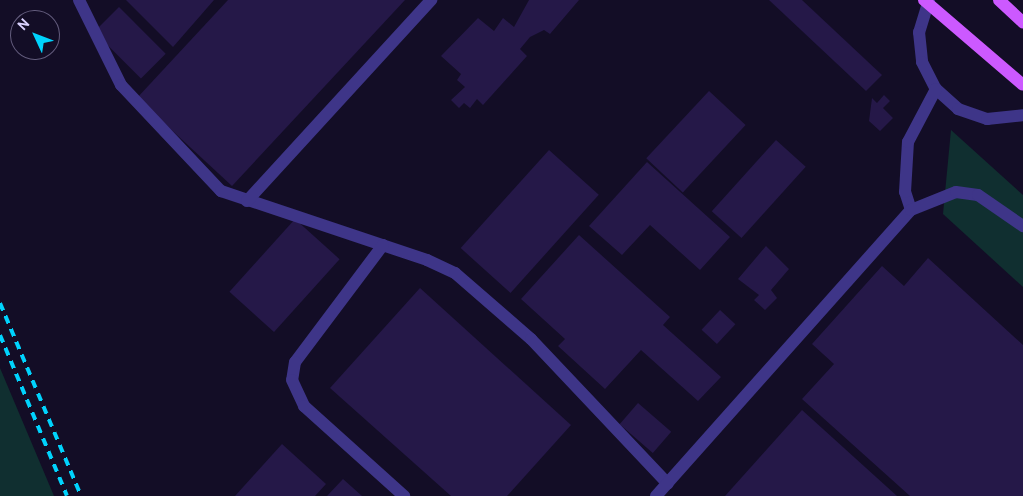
<!DOCTYPE html>
<style>
body{margin:0}
#map{position:relative;width:1023px;height:496px;overflow:hidden;background:#130d26;font-family:Overpass,sans-serif}
div>[style]{position:absolute}
.green>*{inset:0;background:#102f30}
.building>*{inset:0;background:#251848;transform-origin:0 0}
.minor>*{height:12px;margin:-6px;padding:0 6px;transform-origin:6px;border-radius:6px;background:#3e3588}
.major>*{height:12px;margin:-6px;padding:0 6px;transform-origin:6px;border-radius:6px;background:#cc59ff}
.rail>*{height:4px;margin-top:-2px;transform-origin:0;background:repeating-linear-gradient(90deg,#00d3fd 0 8px,transparent 0 14px)}
span{translate:-50% -50%;white-space:nowrap;text-align:center;line-height:1.15;-webkit-text-stroke:4px #130d26;paint-order:stroke}
.north{position:absolute;left:10px;top:10px;width:50px;height:50px;box-sizing:border-box;background:#130d26;border:1px solid #635c7d;border-radius:50%;rotate:313deg;font-size:14px;font-weight:700;line-height:20px;text-align:center;color:#dad2ff}
.north::after{content:'';display:block;margin:auto;width:18px;height:22px;background:#00d3fd;clip-path:polygon(50% 0,100% 100%,50% 72%,0 100%)}
</style>
<div id="map">
<div class="green">
<i style="clip-path:polygon(951px 130px,1023px 195px,1023px 287px,943px 214px)"></i>
<i style="clip-path:polygon(0 368px,54px 496px,0 496px)"></i>
</div>
<div class="building">
<i style="clip-path:polygon(126px 0,214px 0,173px 47px)"></i>
<i style="clip-path:polygon(228px 0,405px 0,232px 186px,137px 98px)"></i>
<i style="clip-path:polygon(529px 0,579px 0,550px 34px,544px 30px,530px 37px,520px 49px,527px 56px,483px 105px,477px 99px,470px 108px,464px 103px,459px 108px,451px 100px,465px 87px,457px 80px,461px 74px,441px 56px,478px 18px,494px 31px,503px 18px,514px 27px)"></i>
<i style="clip-path:polygon(769px 0,802px 0,882px 75px,866px 91px)"></i>
<i style="left:119px;top:7px;width:66px;height:35px;rotate:45deg"></i>
<i style="left:709px;top:91px;width:50px;height:92px;rotate:43deg"></i>
<i style="clip-path:polygon(884px 95px,890px 101px,883px 108px,893px 118px,880px 131px,869px 121px,872px 98px,877px 103px)"></i>
<i style="left:776px;top:140px;width:40px;height:96px;rotate:42deg"></i>
<i style="left:549px;top:150px;width:67px;height:132px;rotate:42deg"></i>
<i style="clip-path:polygon(647px 162px,730px 237px,700px 270px,650px 225px,622px 255px,589px 226px)"></i>
<i style="left:295px;top:219px;width:60px;height:98px;rotate:42deg"></i>
<i style="clip-path:polygon(579px 235px,670px 317px,663px 325px,721px 377px,698px 401px,641px 350px,605px 389px,558px 346px,565px 339px,521px 299px)"></i>
<i style="clip-path:polygon(766px 246px,789px 269px,771px 290px,777px 298px,765px 310px,754px 300px,759px 295px,738px 279px)"></i>
<i style="clip-path:polygon(928px 258px,1023px 345px,1023px 496px,910px 496px,802px 399px,834px 364px,812px 344px,882px 266px,904px 286px)"></i>
<i style="clip-path:polygon(420px 288px,571px 425px,507px 496px,451px 496px,330px 388px)"></i>
<i style="left:720px;top:310px;width:21px;height:27px;rotate:43deg"></i>
<i style="left:638px;top:403px;width:44px;height:28px;rotate:41deg"></i>
<i style="clip-path:polygon(802px 410px,897px 496px,725px 496px)"></i>
<i style="clip-path:polygon(282px 444px,326px 484px,315px 496px,235px 496px)"></i>
<i style="clip-path:polygon(343px 479px,362px 496px,327px 496px)"></i>
</div>
<div class="minor">
<i style="left:79px;top:0;width:95px;rotate:63.7deg"></i>
<i style="left:121px;top:85px;width:146px;rotate:46.7deg"></i>
<i style="left:221px;top:191px;width:217px;rotate:18.5deg"></i>
<i style="left:427px;top:260px;width:31px;rotate:25deg"></i>
<i style="left:455px;top:273px;width:101px;rotate:41deg"></i>
<i style="left:531px;top:339px;width:199px;rotate:46.6deg"></i>
<i style="left:929px;top:0;width:34px;rotate:107deg"></i>
<i style="left:919px;top:32px;width:30px;rotate:84deg"></i>
<i style="left:922px;top:62px;width:30px;rotate:63deg"></i>
<i style="left:936px;top:89px;width:30px;rotate:42deg"></i>
<i style="left:958px;top:109px;width:31px;rotate:19deg"></i>
<i style="left:987px;top:119px;width:36px;rotate:-6deg"></i>
<i style="left:247px;top:201px;width:273px;rotate:-47.5deg"></i>
<i style="left:911px;top:210px;width:19px;rotate:-108deg"></i>
<i style="left:905px;top:192px;width:50px;rotate:-86.6deg"></i>
<i style="left:908px;top:142px;width:60px;rotate:-62.2deg"></i>
<i style="left:383px;top:245px;width:146px;rotate:126.9deg"></i>
<i style="left:295px;top:362px;width:18px;rotate:99deg"></i>
<i style="left:292px;top:380px;width:29px;rotate:65deg"></i>
<i style="left:304px;top:406px;width:135px;rotate:42deg"></i>
<i style="left:656px;top:496px;width:383px;rotate:-48.3deg"></i>
<i style="left:911px;top:210px;width:48px;rotate:-21.8deg"></i>
<i style="left:956px;top:192px;width:22px;rotate:8deg"></i>
<i style="left:978px;top:195px;width:55px;rotate:34.6deg"></i>
</div>
<div class="major">
<i style="left:924px;top:0;width:130px;rotate:40.6deg"></i>
<i style="left:999px;top:0;width:33px;rotate:43deg"></i>
</div>
<div class="rail">
<i style="left:0;top:303px;width:209px;rotate:67.2deg"></i>
<i style="left:0;top:335px;width:174px;rotate:67.4deg"></i>
</div>
<div class="north">N</div>
</div>
